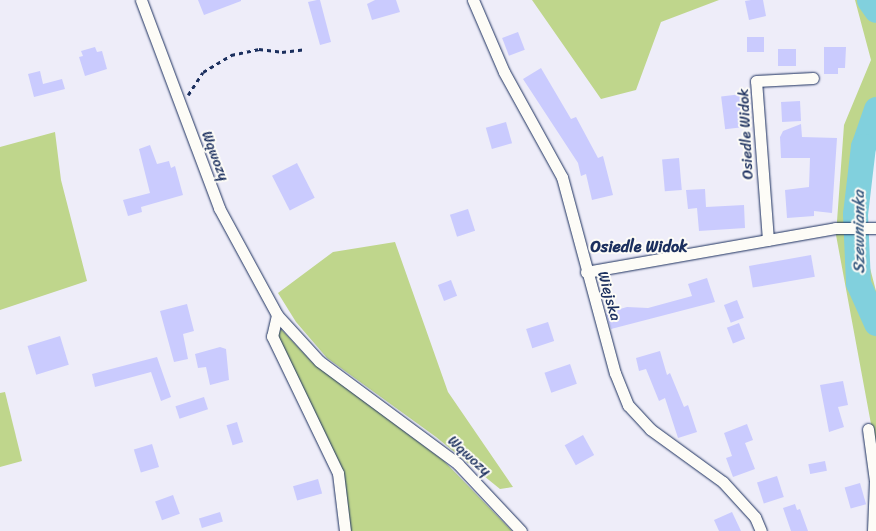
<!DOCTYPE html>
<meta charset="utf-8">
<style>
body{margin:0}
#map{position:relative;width:876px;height:531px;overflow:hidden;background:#eeedf9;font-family:Sriracha,sans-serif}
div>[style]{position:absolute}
.green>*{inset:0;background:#bfd68c}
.river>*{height:25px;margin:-12.5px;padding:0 12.5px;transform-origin:12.5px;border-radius:12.5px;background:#81d0dd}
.building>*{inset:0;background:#cacbfe;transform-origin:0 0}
.path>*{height:2.5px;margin-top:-1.25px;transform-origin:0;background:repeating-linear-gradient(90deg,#1b2f5e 0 4px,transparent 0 8px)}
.roads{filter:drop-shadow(0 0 1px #1b2f5e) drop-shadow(0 0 1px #1b2f5e)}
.street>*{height:11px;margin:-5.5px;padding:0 5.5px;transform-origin:5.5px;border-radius:5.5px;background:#fdfcf7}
span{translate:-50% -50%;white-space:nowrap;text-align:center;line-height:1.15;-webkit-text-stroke:4px #fdfcf7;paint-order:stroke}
.street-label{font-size:15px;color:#1b2f5e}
.water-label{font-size:16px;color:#34577e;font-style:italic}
.neighbourhood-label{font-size:16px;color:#1b2f5e;font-weight:700}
</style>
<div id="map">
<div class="green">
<i style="clip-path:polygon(532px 0,719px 0,661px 22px,636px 90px,601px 99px)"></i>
<i style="clip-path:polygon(855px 0,876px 0,876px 147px,864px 187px,865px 249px,876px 291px,876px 451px,836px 235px,844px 125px,871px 60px)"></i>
<i style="clip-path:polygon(55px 132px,61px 180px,87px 281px,0 310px,0 147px)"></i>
<i style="clip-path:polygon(395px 242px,448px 392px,513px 487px,500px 489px,436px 437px,327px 358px,296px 322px,278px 293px,333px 252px)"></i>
<i style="clip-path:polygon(281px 329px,312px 362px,444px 461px,512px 531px,350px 531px,344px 477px,277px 336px)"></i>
<i style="clip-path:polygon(5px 392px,22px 461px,0 467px,0 393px)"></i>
</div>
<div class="river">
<i style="left:869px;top:0;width:12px;rotate:55deg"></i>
<i style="left:876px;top:109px;width:39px;rotate:109deg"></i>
<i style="left:863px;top:146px;width:68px;rotate:96.7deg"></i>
<i style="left:855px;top:214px;width:69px;rotate:87.5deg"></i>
<i style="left:858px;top:283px;width:44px;rotate:65.8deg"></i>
</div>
<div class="building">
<i style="clip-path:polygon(198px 0,241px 0,241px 1px,204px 15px)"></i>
<i style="clip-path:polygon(317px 0,320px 0,331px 42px,320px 45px,308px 2px)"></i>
<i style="clip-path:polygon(375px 0,396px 0,400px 12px,372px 20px,367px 4px)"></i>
<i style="clip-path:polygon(751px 0,763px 0,766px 16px,749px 20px,745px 1px)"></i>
<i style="left:518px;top:32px;width:19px;height:17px;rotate:69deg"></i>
<i style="left:747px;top:37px;width:17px;height:15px"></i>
<i style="clip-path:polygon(95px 47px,97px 52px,102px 51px,107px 69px,85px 76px,79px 57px,83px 56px,81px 51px)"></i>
<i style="clip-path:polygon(824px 47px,846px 47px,845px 68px,838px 68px,838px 74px,824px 74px)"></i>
<i style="left:778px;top:49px;width:18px;height:17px"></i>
<i style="clip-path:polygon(541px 68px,571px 119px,576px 117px,598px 158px,603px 156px,613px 195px,592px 200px,586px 174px,581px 176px,578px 163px,523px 79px)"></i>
<i style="clip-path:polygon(40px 71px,43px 84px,62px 79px,65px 89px,34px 97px,28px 74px)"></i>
<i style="left:742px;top:94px;width:33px;height:21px;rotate:83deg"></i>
<i style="left:800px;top:101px;width:20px;height:19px;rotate:87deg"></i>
<i style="left:506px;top:122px;width:22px;height:21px;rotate:74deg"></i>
<i style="clip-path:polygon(801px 124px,802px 137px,837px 138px,832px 213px,814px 211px,814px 216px,787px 218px,785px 190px,809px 187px,810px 158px,781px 158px,780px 137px,783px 131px)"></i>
<i style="clip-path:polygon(150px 145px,157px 164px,169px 161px,171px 168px,175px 166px,183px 195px,141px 207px,142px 212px,128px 216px,123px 200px,150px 193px,139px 149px)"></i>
<i style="left:679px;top:158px;width:32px;height:17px;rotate:85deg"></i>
<i style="left:297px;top:163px;width:39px;height:28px;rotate:63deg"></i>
<i style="clip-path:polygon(705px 189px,706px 207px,744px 205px,745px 228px,699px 231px,697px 208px,688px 209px,686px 190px)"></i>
<i style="left:468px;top:209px;width:23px;height:19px;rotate:72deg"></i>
<i style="left:811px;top:255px;width:22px;height:63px;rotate:80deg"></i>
<i style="clip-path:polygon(707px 278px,715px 302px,611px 329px,606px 313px,627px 307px,648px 308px,692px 296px,688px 284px)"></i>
<i style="left:451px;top:280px;width:17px;height:14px;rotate:69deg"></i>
<i style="left:737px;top:300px;width:19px;height:14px;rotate:69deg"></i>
<i style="clip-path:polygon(187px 304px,194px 331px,183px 334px,188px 359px,174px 362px,160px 311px)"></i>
<i style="left:548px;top:322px;width:20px;height:23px;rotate:72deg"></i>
<i style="left:739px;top:323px;width:17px;height:13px;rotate:69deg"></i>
<i style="left:60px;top:336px;width:30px;height:34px;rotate:73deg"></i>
<i style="clip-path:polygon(220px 347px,226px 349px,229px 380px,210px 385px,206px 367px,198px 368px,195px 354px)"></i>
<i style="clip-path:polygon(660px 351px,667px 375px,670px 373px,684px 407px,688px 405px,697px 432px,678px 438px,665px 398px,659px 401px,646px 369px,639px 371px,636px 358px)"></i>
<i style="clip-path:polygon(157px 357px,171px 397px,161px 401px,151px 372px,95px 387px,92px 374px)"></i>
<i style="left:570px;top:364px;width:21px;height:27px;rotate:71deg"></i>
<i style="clip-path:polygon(843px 381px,848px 405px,838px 407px,844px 427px,829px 432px,820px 385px)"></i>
<i style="left:204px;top:397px;width:13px;height:30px;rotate:72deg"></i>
<i style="left:237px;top:422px;width:21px;height:11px;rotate:73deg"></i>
<i style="clip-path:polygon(747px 424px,753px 440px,745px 443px,755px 469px,733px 477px,726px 458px,732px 456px,724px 433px)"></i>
<i style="left:583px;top:435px;width:23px;height:21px;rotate:61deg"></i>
<i style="left:152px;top:444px;width:24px;height:19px;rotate:73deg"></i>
<i style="left:825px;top:461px;width:10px;height:17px;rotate:79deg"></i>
<i style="left:777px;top:476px;width:22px;height:21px;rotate:72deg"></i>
<i style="left:318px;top:479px;width:15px;height:26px;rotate:74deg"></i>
<i style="left:860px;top:483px;width:22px;height:16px;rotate:74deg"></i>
<i style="left:173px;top:495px;width:20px;height:19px;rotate:70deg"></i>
<i style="clip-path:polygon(795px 504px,797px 510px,800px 509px,808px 531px,791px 531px,783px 508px)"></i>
<i style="left:220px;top:512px;width:10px;height:22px;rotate:73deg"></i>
<i style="clip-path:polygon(732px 512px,741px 531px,719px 531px,714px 520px)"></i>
</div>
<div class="path">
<i style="left:188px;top:95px;width:27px;rotate:-57deg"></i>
<i style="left:203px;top:72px;width:33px;rotate:-31deg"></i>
<i style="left:231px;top:55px;width:29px;rotate:-12deg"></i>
<i style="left:259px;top:49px;width:23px;rotate:7deg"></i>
<i style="left:282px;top:52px;width:23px;rotate:-7deg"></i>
</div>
<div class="roads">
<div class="street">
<i style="left:141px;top:0;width:222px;rotate:69.4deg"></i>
<i style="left:219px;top:208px;width:122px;rotate:61.5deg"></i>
<i style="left:277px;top:315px;width:62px;rotate:47.6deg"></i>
<i style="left:319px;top:361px;width:173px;rotate:36.5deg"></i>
<i style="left:458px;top:464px;width:92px;rotate:46.8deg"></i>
<i style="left:473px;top:0;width:78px;rotate:66.7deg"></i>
<i style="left:504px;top:72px;width:120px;rotate:61.1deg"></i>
<i style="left:562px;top:177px;width:203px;rotate:74.9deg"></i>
<i style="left:615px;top:373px;width:35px;rotate:68deg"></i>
<i style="left:628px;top:405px;width:33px;rotate:47deg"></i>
<i style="left:650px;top:429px;width:90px;rotate:36deg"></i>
<i style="left:723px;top:482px;width:47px;rotate:47.6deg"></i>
<i style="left:755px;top:517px;width:15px;rotate:67deg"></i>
<i style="left:768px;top:240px;width:159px;rotate:-94.3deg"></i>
<i style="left:756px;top:81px;width:57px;rotate:-3deg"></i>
<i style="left:586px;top:272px;width:253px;rotate:-10deg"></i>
<i style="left:835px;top:228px;width:41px"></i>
<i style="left:277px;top:315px;width:22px;rotate:103deg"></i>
<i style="left:272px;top:336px;width:152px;rotate:64.3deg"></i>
<i style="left:338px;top:473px;width:58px;rotate:83.1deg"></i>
<i style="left:868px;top:429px;width:52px;rotate:82.3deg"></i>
<i style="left:875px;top:481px;width:50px;rotate:92.3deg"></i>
</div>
</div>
<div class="street-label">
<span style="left:746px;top:134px;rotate:-93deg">Osiedle Widok</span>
<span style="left:215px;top:156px;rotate:69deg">Wąwozy</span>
<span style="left:609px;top:296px;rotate:74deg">Wiejska</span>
<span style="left:469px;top:456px;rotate:42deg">Wąwozy</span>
</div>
<div class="water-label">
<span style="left:859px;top:232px;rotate:-90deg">Szewnianka</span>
</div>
<div class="neighbourhood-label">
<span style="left:639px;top:247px">Osiedle Widok</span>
</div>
</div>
